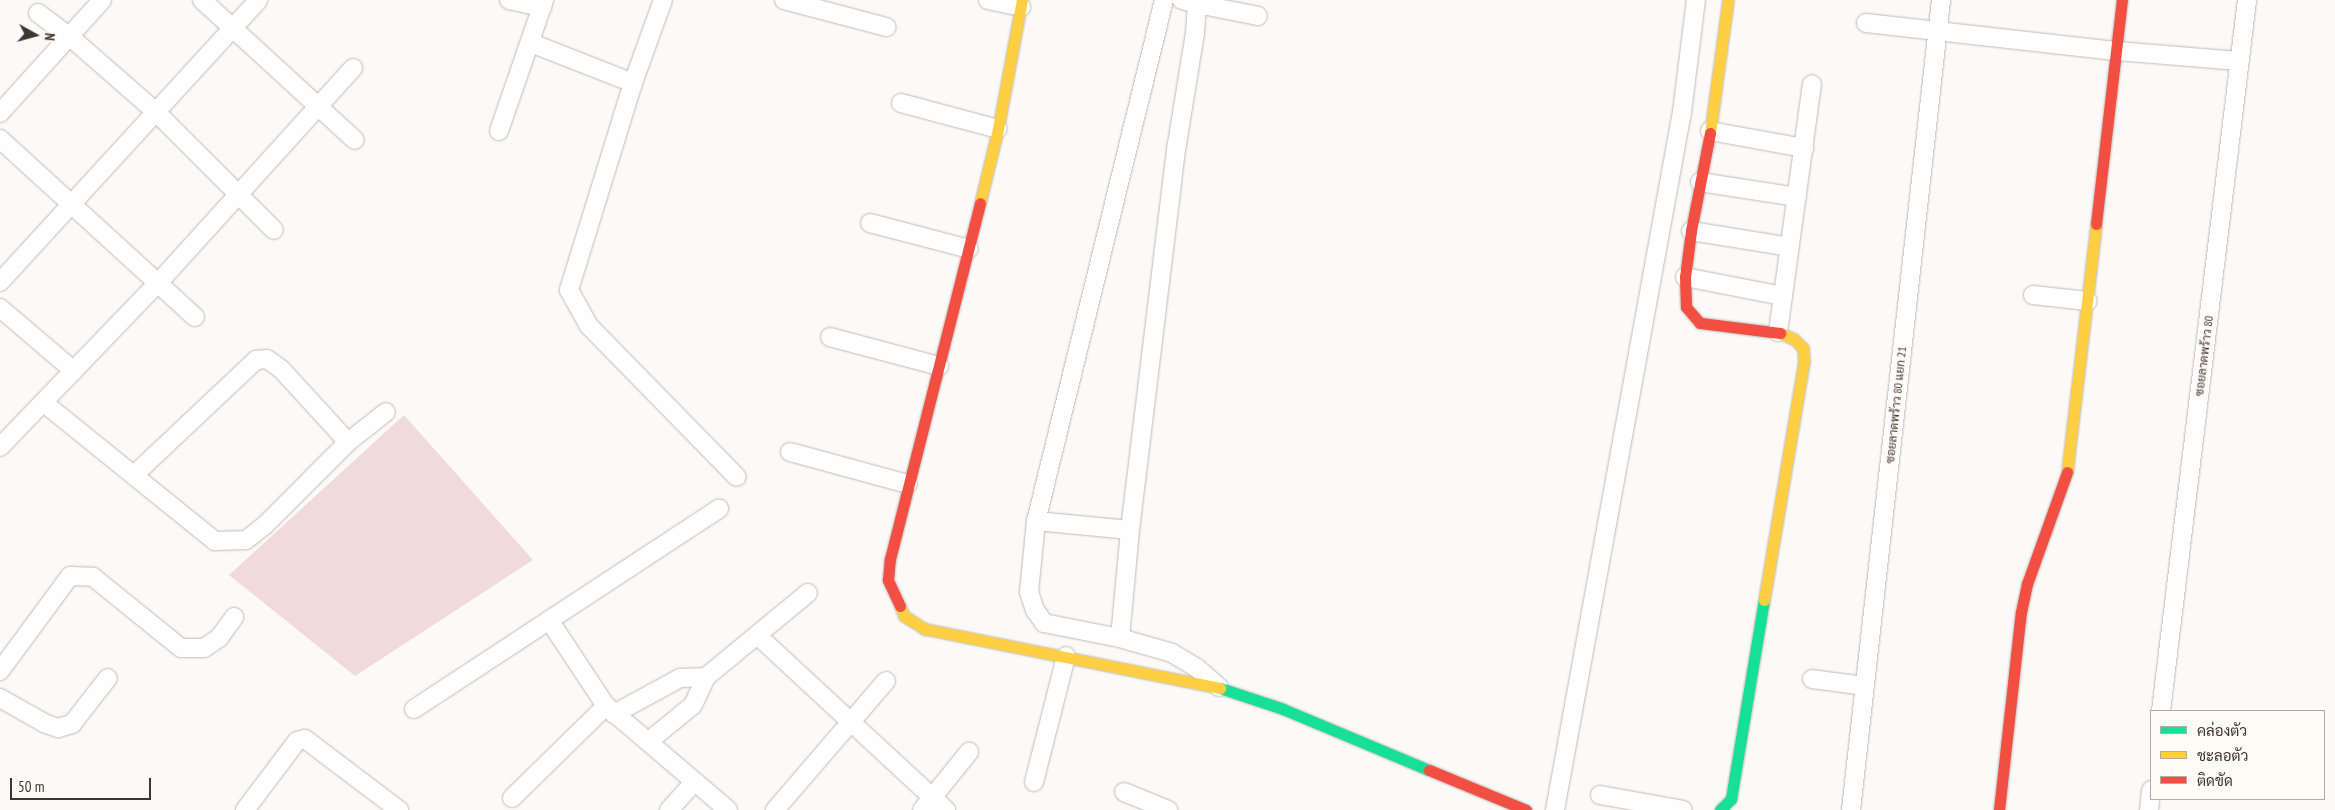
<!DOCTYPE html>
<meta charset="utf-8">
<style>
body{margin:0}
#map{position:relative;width:2335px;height:810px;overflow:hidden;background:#fcfaf8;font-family:"PT Sans Narrow",Sarabun,sans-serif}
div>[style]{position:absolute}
.green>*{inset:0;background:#f0dada}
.roads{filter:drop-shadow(0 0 1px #c0bbb6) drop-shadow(0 0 1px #c0bbb6)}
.street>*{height:18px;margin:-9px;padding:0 9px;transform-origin:9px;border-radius:9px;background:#fffefe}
.fast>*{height:11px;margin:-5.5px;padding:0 5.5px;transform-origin:5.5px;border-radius:5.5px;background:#16e098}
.slow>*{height:11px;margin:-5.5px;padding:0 5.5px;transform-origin:5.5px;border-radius:5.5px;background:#ffcf43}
.jam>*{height:11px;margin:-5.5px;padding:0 5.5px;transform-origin:5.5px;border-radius:5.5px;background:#f24e42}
span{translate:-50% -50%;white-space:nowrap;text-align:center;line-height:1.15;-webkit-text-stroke:4.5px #fefaf6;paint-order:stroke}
.street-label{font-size:12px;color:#3f362e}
.legend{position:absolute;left:2150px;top:710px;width:175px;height:90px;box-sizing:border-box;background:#fefaf6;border:1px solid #b2aca6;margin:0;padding:6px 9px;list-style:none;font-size:15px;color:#3f362e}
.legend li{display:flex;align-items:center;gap:10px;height:25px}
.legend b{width:25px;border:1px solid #b2aca6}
.north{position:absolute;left:10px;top:10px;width:50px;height:50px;-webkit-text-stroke:4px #fefaf6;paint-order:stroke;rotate:97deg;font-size:14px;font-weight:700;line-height:20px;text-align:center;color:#3f362e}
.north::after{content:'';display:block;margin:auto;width:18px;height:22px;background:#3f362e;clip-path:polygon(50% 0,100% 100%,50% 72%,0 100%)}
.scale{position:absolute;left:10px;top:778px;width:141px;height:22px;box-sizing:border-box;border:2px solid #3f362e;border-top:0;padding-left:6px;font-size:15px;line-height:18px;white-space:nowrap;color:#3f362e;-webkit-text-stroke:4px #fefaf6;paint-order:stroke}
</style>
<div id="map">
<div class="green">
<i style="clip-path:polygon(404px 415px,533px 560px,355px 676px,229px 575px)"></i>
</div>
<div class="roads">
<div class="street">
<i style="left:202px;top:0;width:207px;rotate:42.5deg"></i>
<i style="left:509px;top:0;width:34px;rotate:12deg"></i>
<i style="left:663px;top:0;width:88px;rotate:109.9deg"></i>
<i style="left:633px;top:83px;width:217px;rotate:107.2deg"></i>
<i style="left:569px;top:290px;width:41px;rotate:60.9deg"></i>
<i style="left:589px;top:326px;width:211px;rotate:45.6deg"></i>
<i style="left:784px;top:0;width:106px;rotate:14.8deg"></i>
<i style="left:988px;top:0;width:34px;rotate:12deg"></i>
<i style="left:1164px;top:0;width:536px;rotate:103.8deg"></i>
<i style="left:1036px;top:521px;width:71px;rotate:95.6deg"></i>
<i style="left:1029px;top:592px;width:19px;rotate:72deg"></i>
<i style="left:1035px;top:610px;width:16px;rotate:55deg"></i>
<i style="left:1044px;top:623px;width:77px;rotate:11.2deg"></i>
<i style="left:1120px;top:638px;width:54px;rotate:16.1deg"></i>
<i style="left:1172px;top:653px;width:29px;rotate:31deg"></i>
<i style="left:1197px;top:668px;width:29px;rotate:41deg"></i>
<i style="left:1197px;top:4px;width:62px;rotate:11.1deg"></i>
<i style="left:38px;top:13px;width:39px;rotate:37deg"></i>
<i style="left:69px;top:36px;width:114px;rotate:41.1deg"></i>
<i style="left:155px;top:111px;width:168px;rotate:45deg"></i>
<i style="left:1866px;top:23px;width:253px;rotate:6.4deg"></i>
<i style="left:2117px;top:51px;width:122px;rotate:4.7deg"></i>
<i style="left:531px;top:43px;width:110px;rotate:21.4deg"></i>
<i style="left:901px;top:103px;width:100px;rotate:15deg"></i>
<i style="left:0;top:113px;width:152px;rotate:-47.9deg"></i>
<i style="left:499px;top:131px;width:139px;rotate:-71deg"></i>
<i style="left:1710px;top:131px;width:96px;rotate:10.3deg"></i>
<i style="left:0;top:139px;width:264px;rotate:42.4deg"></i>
<i style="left:1700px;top:182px;width:98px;rotate:8.8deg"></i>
<i style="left:870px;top:223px;width:102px;rotate:14.7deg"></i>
<i style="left:1691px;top:231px;width:100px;rotate:9.2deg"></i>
<i style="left:1685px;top:277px;width:100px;rotate:11deg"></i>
<i style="left:0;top:282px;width:382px;rotate:-47.5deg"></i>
<i style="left:2033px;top:295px;width:55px;rotate:6.2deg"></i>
<i style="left:0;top:308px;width:97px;rotate:40.4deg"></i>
<i style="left:1778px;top:332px;width:250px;rotate:-82.2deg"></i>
<i style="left:830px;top:337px;width:113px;rotate:14.9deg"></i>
<i style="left:44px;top:403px;width:220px;rotate:38.9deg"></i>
<i style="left:215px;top:541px;width:31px;rotate:-2deg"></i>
<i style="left:246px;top:540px;width:24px;rotate:-38deg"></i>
<i style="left:265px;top:525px;width:117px;rotate:-45deg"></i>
<i style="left:348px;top:442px;width:48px;rotate:-38.3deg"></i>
<i style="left:0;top:447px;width:229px;rotate:-46.1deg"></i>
<i style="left:159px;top:282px;width:289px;rotate:-47.8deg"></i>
<i style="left:790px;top:452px;width:122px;rotate:15.2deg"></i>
<i style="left:134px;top:475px;width:168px;rotate:-43.3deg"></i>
<i style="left:256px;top:360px;width:11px;rotate:-5deg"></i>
<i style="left:267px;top:359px;width:17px;rotate:36deg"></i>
<i style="left:281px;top:369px;width:99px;rotate:47.5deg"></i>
<i style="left:1036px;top:521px;width:94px;rotate:5.5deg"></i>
<i style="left:549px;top:620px;width:103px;rotate:56.5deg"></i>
<i style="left:606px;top:706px;width:160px;rotate:40.4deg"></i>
<i style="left:757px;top:635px;width:258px;rotate:42.8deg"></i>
<i style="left:1120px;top:638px;width:108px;rotate:-84.7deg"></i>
<i style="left:1130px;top:530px;width:389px;rotate:-83.1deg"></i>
<i style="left:1177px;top:144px;width:112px;rotate:-80.8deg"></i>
<i style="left:1195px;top:33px;width:29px;rotate:-86deg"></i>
<i style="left:1197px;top:4px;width:16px;rotate:-165deg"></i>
<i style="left:0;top:671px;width:118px;rotate:-53.6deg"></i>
<i style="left:70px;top:576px;width:23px;rotate:2deg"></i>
<i style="left:93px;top:577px;width:113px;rotate:38.9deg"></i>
<i style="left:181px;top:648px;width:23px"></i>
<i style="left:204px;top:648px;width:18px;rotate:-34deg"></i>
<i style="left:219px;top:638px;width:26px;rotate:-54deg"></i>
<i style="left:1812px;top:679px;width:53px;rotate:7.5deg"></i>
<i style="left:0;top:698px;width:51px;rotate:29.6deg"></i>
<i style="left:44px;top:723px;width:15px;rotate:20deg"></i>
<i style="left:58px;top:728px;width:15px;rotate:-16deg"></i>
<i style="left:72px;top:724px;width:58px;rotate:-52deg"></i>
<i style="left:414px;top:709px;width:365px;rotate:-33.3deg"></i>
<i style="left:2161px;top:711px;width:716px;rotate:-83.1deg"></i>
<i style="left:614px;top:714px;width:75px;rotate:-28.6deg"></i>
<i style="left:680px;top:678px;width:26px;rotate:-2deg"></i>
<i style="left:649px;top:741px;width:57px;rotate:-39.3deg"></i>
<i style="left:693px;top:705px;width:31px;rotate:-65deg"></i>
<i style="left:706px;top:677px;width:132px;rotate:-39.5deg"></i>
<i style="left:1034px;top:782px;width:130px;rotate:-75.7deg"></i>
<i style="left:1124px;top:792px;width:48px;rotate:22.2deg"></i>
<i style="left:1600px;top:795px;width:84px;rotate:10.2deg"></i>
<i style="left:512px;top:798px;width:132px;rotate:-44.4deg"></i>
<i style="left:245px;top:810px;width:86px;rotate:-53deg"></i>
<i style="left:297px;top:741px;width:8px;rotate:-14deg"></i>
<i style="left:305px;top:739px;width:118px;rotate:37.1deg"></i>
<i style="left:669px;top:810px;width:36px;rotate:-48deg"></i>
<i style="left:775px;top:810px;width:170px;rotate:-49.3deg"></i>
<i style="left:922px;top:810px;width:75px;rotate:-51deg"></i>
<i style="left:1555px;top:810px;width:709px;rotate:-79.69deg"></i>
<i style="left:1682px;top:112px;width:113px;rotate:-82.9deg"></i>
<i style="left:1851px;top:810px;width:815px;rotate:-83.66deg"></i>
<i style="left:2149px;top:810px;width:20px;rotate:-84deg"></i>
</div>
<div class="fast">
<i style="left:1220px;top:688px;width:66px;rotate:18.4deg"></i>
<i style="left:1283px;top:709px;width:158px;rotate:22.7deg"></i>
<i style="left:1720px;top:810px;width:16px;rotate:-45deg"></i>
<i style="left:1731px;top:799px;width:202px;rotate:-80.6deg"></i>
</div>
<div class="slow">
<i style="left:1710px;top:133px;width:134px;rotate:-82.3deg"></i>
<i style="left:980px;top:203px;width:76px;rotate:-76.3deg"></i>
<i style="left:998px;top:129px;width:131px;rotate:-79.5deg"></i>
<i style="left:2067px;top:472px;width:250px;rotate:-83.3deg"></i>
<i style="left:1764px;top:600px;width:241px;rotate:-80.5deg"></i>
<i style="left:1804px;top:362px;width:14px;rotate:-94deg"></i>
<i style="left:1803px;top:348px;width:13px;rotate:-135deg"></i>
<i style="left:1794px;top:339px;width:15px;rotate:-157deg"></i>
<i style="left:900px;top:606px;width:11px;rotate:68deg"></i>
<i style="left:904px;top:616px;width:25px;rotate:32deg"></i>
<i style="left:925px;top:629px;width:301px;rotate:11.3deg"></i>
</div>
<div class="jam">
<i style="left:1710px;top:133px;width:100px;rotate:101deg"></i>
<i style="left:1691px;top:231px;width:46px;rotate:97.4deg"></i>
<i style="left:1685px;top:277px;width:30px;rotate:88deg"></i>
<i style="left:1686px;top:307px;width:21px;rotate:49deg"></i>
<i style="left:1700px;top:323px;width:81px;rotate:7.1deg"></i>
<i style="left:2096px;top:224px;width:226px;rotate:-83.4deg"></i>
<i style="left:900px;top:606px;width:29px;rotate:-115deg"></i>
<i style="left:888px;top:580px;width:21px;rotate:-85deg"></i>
<i style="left:890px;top:559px;width:367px;rotate:-75.8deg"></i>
<i style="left:1429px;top:770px;width:105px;rotate:22.4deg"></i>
<i style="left:1999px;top:810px;width:199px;rotate:-83.7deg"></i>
<i style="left:2021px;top:612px;width:29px;rotate:-78deg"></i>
<i style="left:2027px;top:584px;width:119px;rotate:-70.3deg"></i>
</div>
</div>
<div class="street-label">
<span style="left:2204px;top:356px;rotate:-83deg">ซอยลาดพร้าว 80</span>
<span style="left:1896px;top:405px;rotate:-84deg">ซอยลาดพร้าว 80 แยก 21</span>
</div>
<ul class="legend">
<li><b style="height:6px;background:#16e098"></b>คล่องตัว</li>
<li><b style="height:6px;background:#ffcf43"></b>ชะลอตัว</li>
<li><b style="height:6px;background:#f24e42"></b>ติดขัด</li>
</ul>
<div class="north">N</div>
<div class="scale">50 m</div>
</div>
